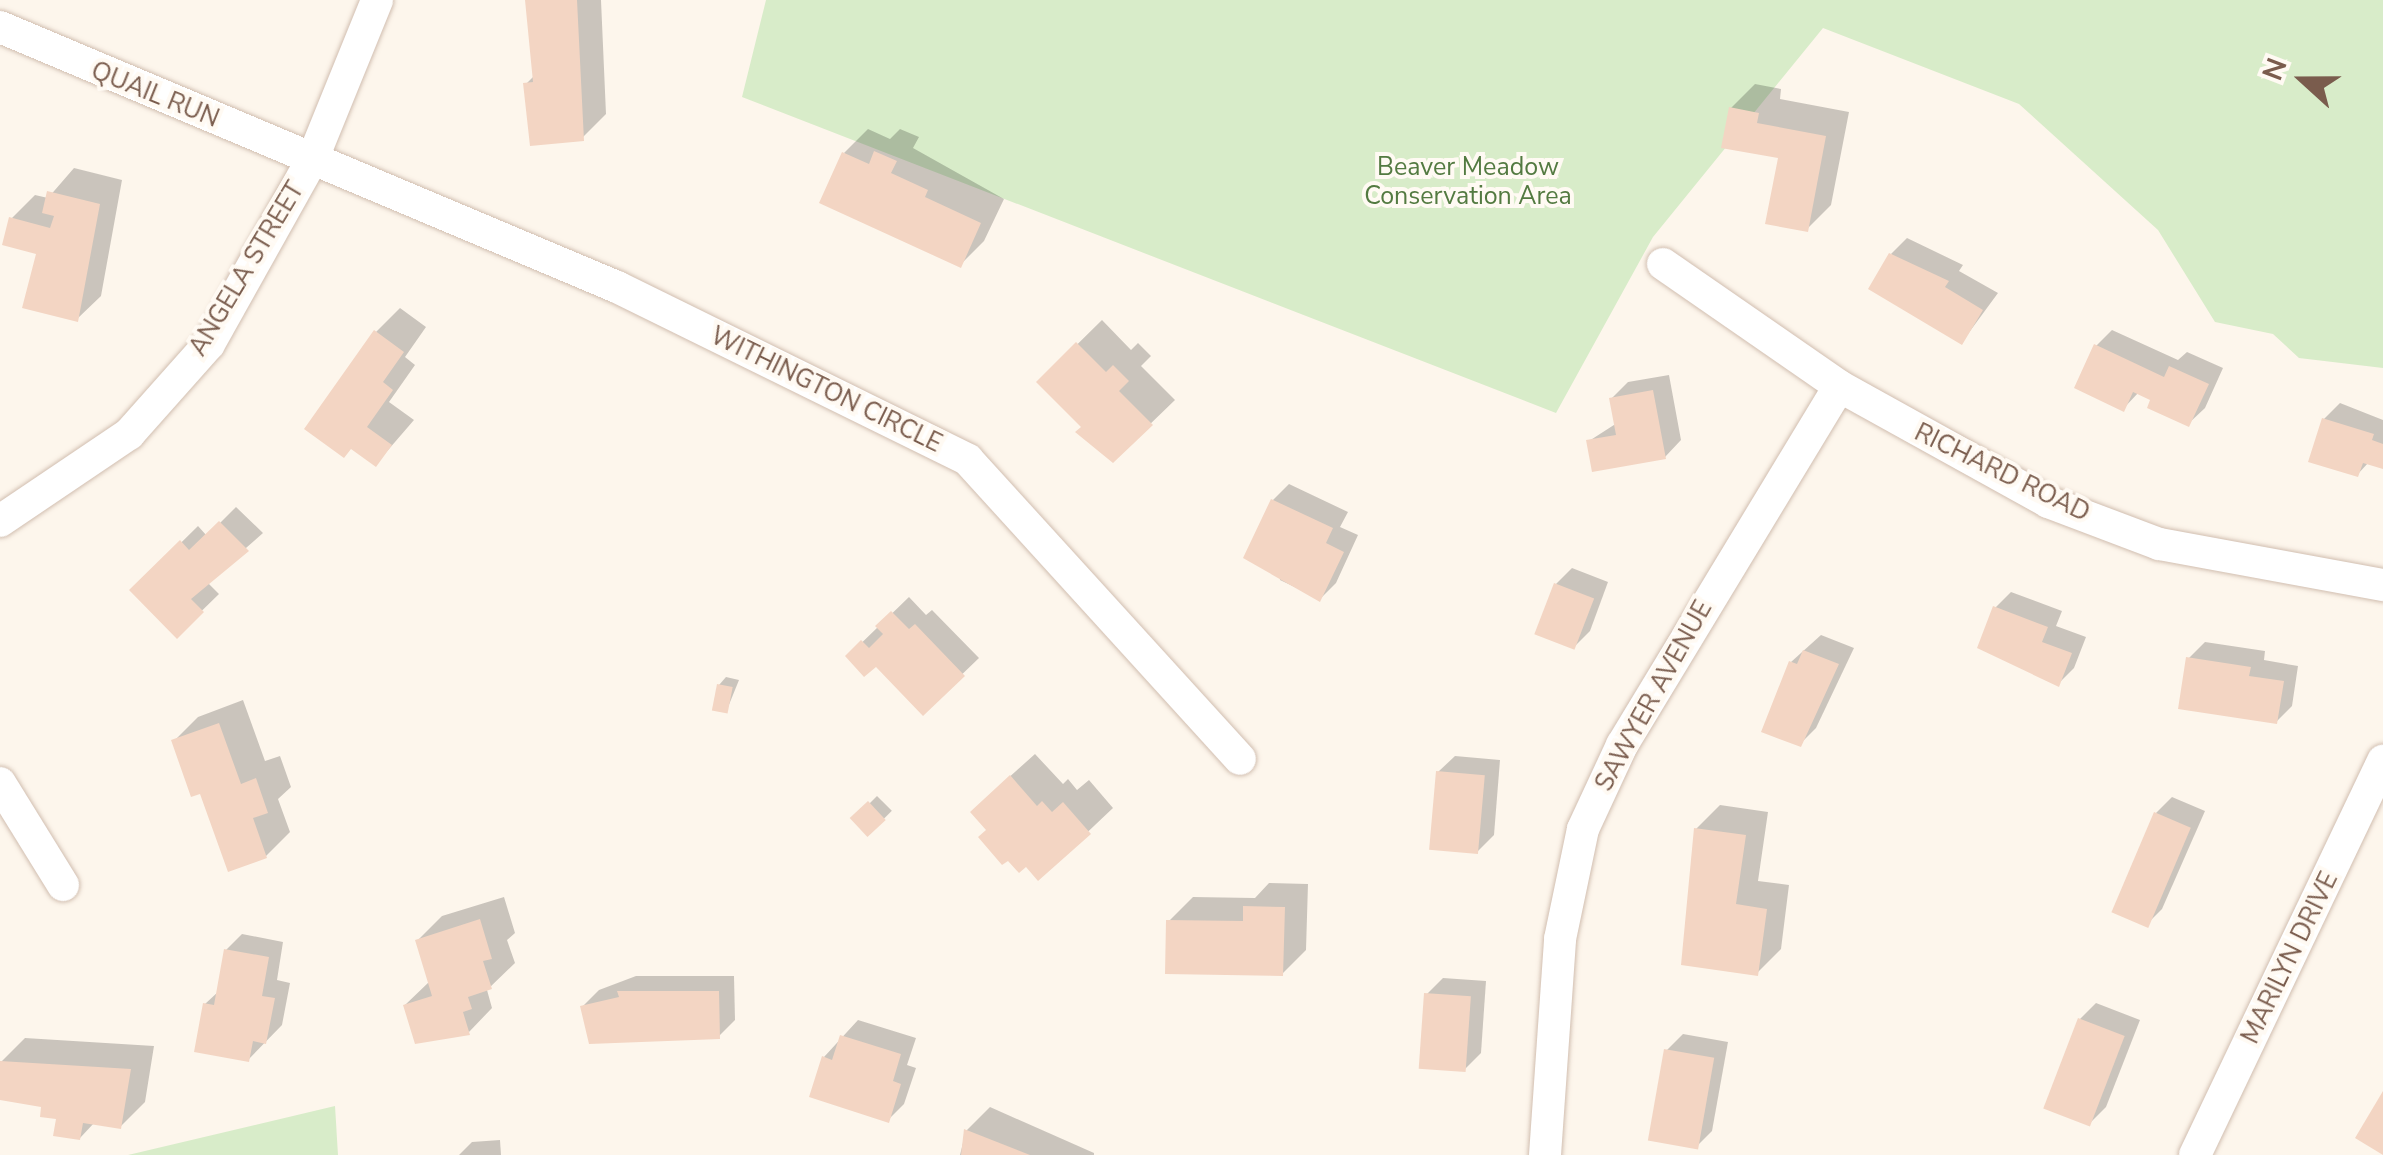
<!DOCTYPE html>
<style>
body{margin:0}
#map{position:relative;width:2383px;height:1155px;overflow:hidden;background:#fdf6ec;font-family:"Nunito Sans",sans-serif}
div>[style]{position:absolute}
.green>*{inset:0;background:#d8ecc9}
.shadow>*{inset:0;background:#0003;transform-origin:0 0}
.building>*{inset:0;background:#f3d5c3;transform-origin:0 0}
.roads{filter:drop-shadow(0 0 2px #d1beb0) drop-shadow(0 0 2px #d1beb0)}
.minor>*{height:32px;margin:-16px;padding:0 16px;transform-origin:16px;border-radius:16px;background:#fff}
span{translate:-50% -50%;white-space:nowrap;text-align:center;line-height:1.15;-webkit-text-stroke:8px #fffaf3;paint-order:stroke}
.street-label{font-size:25px;color:#7a5c4d}
.park-label{font-size:25px;color:#537a41}
.north{position:absolute;left:2253px;top:30px;width:100px;height:100px;-webkit-text-stroke:8px #fffaf3;paint-order:stroke;rotate:291deg;font-size:28px;font-weight:700;line-height:40px;text-align:center;color:#7a5c4d}
.north::after{content:'';display:block;margin:auto;width:35px;height:45px;background:#7a5c4d;clip-path:polygon(50% 0,100% 100%,50% 72%,0 100%)}
</style>
<div id="map">
<div class="green">
<i style="clip-path:polygon(766px 0,2383px 0,2383px 368px,2299px 358px,2273px 334px,2215px 322px,2158px 230px,2019px 104px,1823px 28px,1653px 237px,1556px 413px,742px 97px)"></i>
<i style="clip-path:polygon(335px 1106px,338px 1155px,128px 1155px)"></i>
</div>
<div class="shadow">
<i style="clip-path:polygon(527px 0,601px 0,606px 114px,582px 138px,526px 84px,534px 76px)"></i>
<i style="clip-path:polygon(1755px 84px,1781px 89px,1780px 99px,1849px 112px,1831px 205px,1807px 229px,1780px 156px,1731px 108px)"></i>
<i style="clip-path:polygon(868px 129px,890px 139px,900px 129px,919px 137px,913px 148px,1004px 199px,984px 241px,960px 265px,844px 153px)"></i>
<i style="clip-path:polygon(74px 168px,122px 180px,101px 296px,77px 319px,39px 252px,11px 219px,35px 195px,48px 198px)"></i>
<i style="clip-path:polygon(1907px 238px,1963px 265px,1959px 271px,1998px 293px,1962px 342px,1891px 254px)"></i>
<i style="clip-path:polygon(400px 308px,426px 327px,405px 357px,415px 365px,389px 402px,414px 420px,376px 464px,352px 447px,376px 332px)"></i>
<i style="clip-path:polygon(1102px 320px,1131px 350px,1138px 343px,1151px 356px,1141px 366px,1175px 400px,1113px 460px,1039px 382px)"></i>
<i style="clip-path:polygon(2112px 330px,2178px 360px,2187px 352px,2223px 368px,2205px 408px,2188px 424px,2139px 392px,2123px 409px,2096px 346px)"></i>
<i style="clip-path:polygon(1669px 375px,1681px 440px,1665px 457px,1589px 441px,1617px 423px,1612px 398px,1628px 382px)"></i>
<i style="clip-path:polygon(2340px 403px,2383px 420px,2383px 467px,2369px 462px,2357px 475px,2324px 419px)"></i>
<i style="clip-path:polygon(1289px 484px,1348px 512px,1340px 527px,1358px 535px,1336px 583px,1320px 599px,1280px 580px,1273px 500px)"></i>
<i style="clip-path:polygon(236px 507px,263px 533px,207px 582px,219px 594px,177px 635px,133px 590px,198px 526px,207px 536px)"></i>
<i style="clip-path:polygon(1572px 568px,1608px 582px,1590px 631px,1574px 647px,1556px 584px)"></i>
<i style="clip-path:polygon(2011px 592px,2062px 611px,2056px 626px,2086px 637px,2074px 668px,2058px 684px,1995px 608px)"></i>
<i style="clip-path:polygon(909px 597px,926px 615px,932px 610px,979px 658px,923px 712px,876px 663px,848px 656px)"></i>
<i style="clip-path:polygon(1821px 635px,1854px 648px,1816px 728px,1800px 744px,1791px 662px)"></i>
<i style="clip-path:polygon(2205px 642px,2265px 651px,2264px 660px,2298px 666px,2292px 706px,2276px 722px,2189px 658px)"></i>
<i style="clip-path:polygon(726px 677px,739px 680px,726px 712px,719px 685px)"></i>
<i style="clip-path:polygon(243px 700px,265px 761px,280px 756px,291px 787px,278px 799px,290px 832px,266px 856px,174px 741px,198px 717px)"></i>
<i style="clip-path:polygon(1035px 754px,1063px 784px,1068px 779px,1077px 790px,1089px 780px,1113px 808px,1039px 878px,989px 830px,997px 788px)"></i>
<i style="clip-path:polygon(1455px 756px,1500px 760px,1494px 835px,1478px 851px,1438px 772px)"></i>
<i style="left:877px;top:796px;width:21px;height:33px;rotate:45deg"></i>
<i style="clip-path:polygon(2172px 797px,2205px 811px,2162px 909px,2146px 925px,2156px 813px)"></i>
<i style="clip-path:polygon(1720px 805px,1768px 812px,1758px 881px,1789px 885px,1781px 949px,1757px 973px,1696px 829px)"></i>
<i style="clip-path:polygon(1269px 883px,1308px 884px,1306px 950px,1282px 974px,1169px 921px,1193px 897px,1255px 898px)"></i>
<i style="clip-path:polygon(504px 897px,515px 933px,507px 940px,515px 963px,487px 990px,492px 1008px,469px 1032px,405px 1005px,430px 981px,418px 940px,442px 916px)"></i>
<i style="clip-path:polygon(242px 934px,283px 942px,277px 980px,290px 983px,282px 1025px,249px 1059px,205px 1004px,219px 991px,226px 950px)"></i>
<i style="clip-path:polygon(636px 976px,734px 976px,735px 1020px,719px 1036px,583px 1006px,599px 990px)"></i>
<i style="clip-path:polygon(1443px 978px,1486px 981px,1481px 1053px,1465px 1069px,1427px 994px)"></i>
<i style="clip-path:polygon(2096px 1003px,2140px 1020px,2106px 1107px,2090px 1123px,2080px 1019px)"></i>
<i style="clip-path:polygon(858px 1020px,916px 1038px,907px 1065px,916px 1068px,904px 1104px,888px 1120px,824px 1057px)"></i>
<i style="clip-path:polygon(1683px 1034px,1728px 1042px,1712px 1131px,1696px 1147px,1667px 1050px)"></i>
<i style="clip-path:polygon(25px 1038px,154px 1046px,145px 1102px,121px 1126px,95px 1122px,80px 1138px,44px 1105px,0 1098px,1px 1062px)"></i>
<i style="clip-path:polygon(990px 1107px,1094px 1153px,1094px 1155px,960px 1155px,966px 1131px)"></i>
<i style="clip-path:polygon(500px 1140px,501px 1155px,459px 1155px,472px 1142px)"></i>
</div>
<div class="building">
<i style="clip-path:polygon(525px 0,577px 0,584px 141px,530px 146px,523px 83px,533px 82px)"></i>
<i style="clip-path:polygon(1729px 107px,1759px 113px,1757px 123px,1826px 136px,1808px 232px,1765px 224px,1778px 158px,1721px 148px)"></i>
<i style="clip-path:polygon(874px 151px,897px 161px,891px 173px,928px 190px,925px 197px,981px 223px,961px 268px,819px 203px,842px 152px,869px 164px)"></i>
<i style="clip-path:polygon(47px 191px,100px 204px,78px 322px,22px 308px,36px 254px,2px 245px,9px 217px,50px 228px,54px 216px,42px 213px)"></i>
<i style="clip-path:polygon(1889px 253px,1949px 281px,1945px 287px,1983px 310px,1962px 345px,1868px 289px)"></i>
<i style="clip-path:polygon(374px 330px,404px 352px,383px 382px,393px 390px,367px 427px,392px 445px,376px 467px,351px 449px,344px 458px,304px 429px)"></i>
<i style="clip-path:polygon(1076px 342px,1106px 372px,1113px 365px,1129px 381px,1119px 391px,1153px 425px,1113px 463px,1075px 432px,1081px 427px,1036px 382px)"></i>
<i style="clip-path:polygon(2094px 344px,2164px 377px,2169px 366px,2209px 384px,2189px 427px,2147px 408px,2150px 400px,2133px 392px,2124px 412px,2074px 388px)"></i>
<i style="clip-path:polygon(1653px 390px,1666px 459px,1592px 472px,1586px 440px,1616px 435px,1609px 398px)"></i>
<i style="clip-path:polygon(2322px 418px,2374px 434px,2372px 440px,2383px 444px,2383px 469px,2363px 463px,2358px 477px,2308px 462px)"></i>
<i style="clip-path:polygon(1271px 499px,1333px 528px,1326px 543px,1344px 552px,1320px 602px,1243px 558px)"></i>
<i style="clip-path:polygon(219px 521px,249px 551px,191px 599px,204px 612px,177px 639px,129px 590px,180px 540px,189px 550px)"></i>
<i style="left:1554px;top:583px;width:43px;height:55px;rotate:21deg"></i>
<i style="clip-path:polygon(1993px 606px,2048px 627px,2042px 642px,2072px 653px,2059px 687px,1977px 648px)"></i>
<i style="clip-path:polygon(891px 611px,909px 629px,915px 624px,965px 676px,923px 716px,876px 667px,864px 677px,845px 656px,861px 640px,869px 648px,883px 634px,875px 626px)"></i>
<i style="clip-path:polygon(1803px 650px,1839px 664px,1801px 747px,1761px 732px,1789px 661px,1797px 664px)"></i>
<i style="clip-path:polygon(2186px 657px,2251px 667px,2249px 676px,2284px 681px,2277px 724px,2178px 709px)"></i>
<i style="left:717px;top:684px;width:16px;height:27px;rotate:11deg"></i>
<i style="clip-path:polygon(219px 723px,241px 784px,256px 778px,268px 813px,253px 818px,267px 858px,228px 872px,200px 794px,191px 797px,171px 740px)"></i>
<i style="left:1436px;top:771px;width:49px;height:79px;rotate:5deg"></i>
<i style="clip-path:polygon(1010px 775px,1037px 806px,1042px 801px,1052px 812px,1063px 802px,1091px 834px,1038px 881px,1026px 867px,1019px 873px,1008px 861px,1002px 865px,978px 837px,986px 830px,970px 812px)"></i>
<i style="left:868px;top:801px;width:26px;height:25px;rotate:47deg"></i>
<i style="left:2154px;top:812px;width:40px;height:109px;rotate:23deg"></i>
<i style="clip-path:polygon(1694px 828px,1746px 835px,1736px 904px,1767px 909px,1758px 976px,1681px 965px)"></i>
<i style="clip-path:polygon(1243px 906px,1285px 907px,1283px 976px,1165px 974px,1166px 920px,1243px 921px)"></i>
<i style="clip-path:polygon(480px 919px,492px 959px,483px 961px,492px 989px,468px 997px,472px 1009px,463px 1012px,470px 1035px,415px 1044px,403px 1005px,432px 996px,415px 940px)"></i>
<i style="clip-path:polygon(224px 949px,269px 957px,262px 996px,275px 998px,266px 1044px,253px 1041px,249px 1062px,194px 1052px,203px 1003px,214px 1005px)"></i>
<i style="clip-path:polygon(617px 991px,719px 991px,720px 1039px,589px 1044px,580px 1006px,619px 997px)"></i>
<i style="left:1424px;top:993px;width:47px;height:76px;rotate:4deg"></i>
<i style="left:2078px;top:1018px;width:50px;height:97px;rotate:21deg"></i>
<i style="clip-path:polygon(840px 1035px,901px 1054px,893px 1081px,901px 1084px,889px 1123px,809px 1097px,822px 1056px,832px 1060px)"></i>
<i style="left:1664px;top:1049px;width:51px;height:93px;rotate:10deg"></i>
<i style="clip-path:polygon(0 1061px,131px 1069px,121px 1129px,83px 1123px,80px 1140px,53px 1136px,56px 1119px,40px 1117px,41px 1107px,0 1100px)"></i>
<i style="clip-path:polygon(2383px 1091px,2383px 1155px,2355px 1138px)"></i>
<i style="clip-path:polygon(964px 1129px,1030px 1155px,961px 1155px)"></i>
</div>
<div class="roads">
<div class="minor">
<i style="left:0;top:27px;width:670px;rotate:22.85deg"></i>
<i style="left:617px;top:287px;width:391px;rotate:26.2deg"></i>
<i style="left:968px;top:460px;width:404px;rotate:47.7deg"></i>
<i style="left:1663px;top:264px;width:214px;rotate:34.7deg"></i>
<i style="left:1839px;top:386px;width:239px;rotate:29deg"></i>
<i style="left:2048px;top:502px;width:119px;rotate:20.7deg"></i>
<i style="left:2159px;top:544px;width:228px;rotate:10.4deg"></i>
<i style="left:0;top:521px;width:156px;rotate:-34deg"></i>
<i style="left:129px;top:434px;width:120px;rotate:-48.4deg"></i>
<i style="left:209px;top:344px;width:213px;rotate:-60.8deg"></i>
<i style="left:313px;top:158px;width:170px;rotate:-67.9deg"></i>
<i style="left:0;top:783px;width:120px;rotate:58.3deg"></i>
<i style="left:1545px;top:1155px;width:217px;rotate:-86deg"></i>
<i style="left:1560px;top:939px;width:112px;rotate:-78.2deg"></i>
<i style="left:1583px;top:829px;width:93px;rotate:-65.1deg"></i>
<i style="left:1622px;top:745px;width:419px;rotate:-58.8deg"></i>
<i style="left:2195px;top:1155px;width:437px;rotate:-64.5deg"></i>
</div>
</div>
<div class="street-label">
<span style="left:155px;top:95px;rotate:22deg">QUAIL RUN</span>
<span style="left:247px;top:269px;rotate:-59deg">ANGELA STREET</span>
<span style="left:826px;top:390px;rotate:26deg">WITHINGTON CIRCLE</span>
<span style="left:2002px;top:473px;rotate:26deg">RICHARD ROAD</span>
<span style="left:1654px;top:696px;rotate:-61deg">SAWYER AVENUE</span>
<span style="left:2290px;top:958px;rotate:-64deg">MARILYN DRIVE</span>
</div>
<div class="park-label">
<span style="left:1468px;top:182px">Beaver Meadow<br>Conservation Area</span>
</div>
<div class="north">N</div>
</div>
